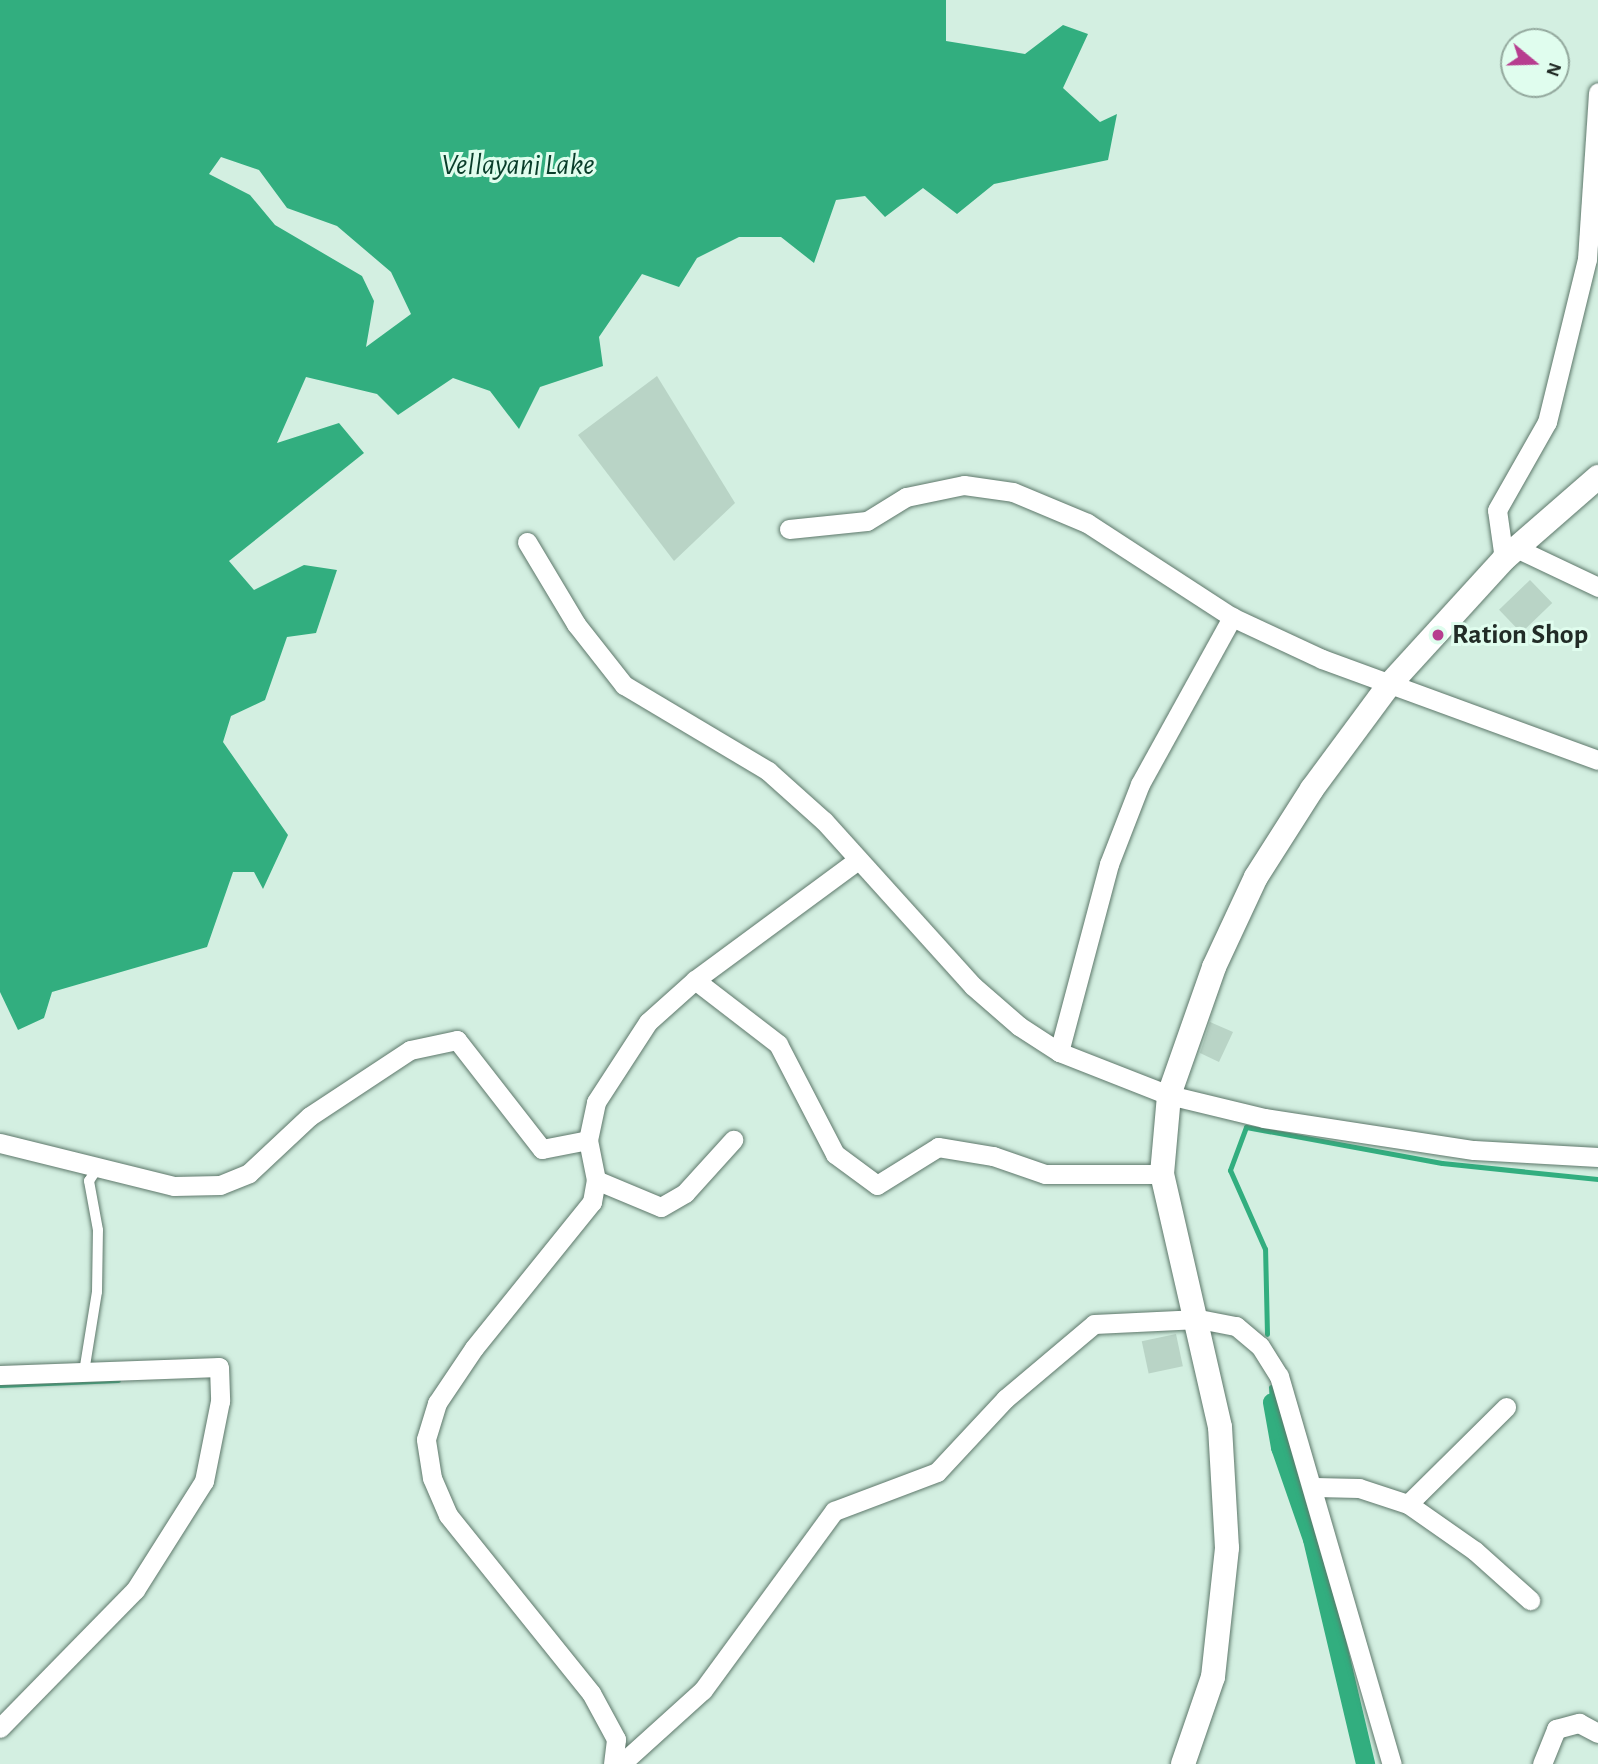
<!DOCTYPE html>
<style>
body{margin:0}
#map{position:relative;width:1598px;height:1764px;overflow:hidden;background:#d3efe1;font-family:"Alegreya Sans",sans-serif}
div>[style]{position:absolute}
.water>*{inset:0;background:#32ae7f}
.stream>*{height:5px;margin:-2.5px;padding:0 2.5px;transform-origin:2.5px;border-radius:2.5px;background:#32ae7f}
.canal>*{height:19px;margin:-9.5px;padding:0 9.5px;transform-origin:9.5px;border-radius:9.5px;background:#32ae7f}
.building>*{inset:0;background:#b9d4c6;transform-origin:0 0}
.roads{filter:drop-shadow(0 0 2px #5e786b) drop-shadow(0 0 2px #5e786b)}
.service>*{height:10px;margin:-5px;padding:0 5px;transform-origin:5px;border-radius:5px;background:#fff}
.minor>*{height:19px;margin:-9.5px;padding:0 9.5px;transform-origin:9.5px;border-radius:9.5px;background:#fff}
.tertiary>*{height:24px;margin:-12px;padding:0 12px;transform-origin:12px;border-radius:12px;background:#fff}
.dots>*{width:19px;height:19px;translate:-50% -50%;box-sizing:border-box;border:4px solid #e0fdee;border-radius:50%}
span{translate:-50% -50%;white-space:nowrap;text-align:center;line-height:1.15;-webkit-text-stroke:6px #e0fdee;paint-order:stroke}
.poi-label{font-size:28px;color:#222c27;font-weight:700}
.left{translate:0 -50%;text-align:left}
.water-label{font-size:30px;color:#093d2a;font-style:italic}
.north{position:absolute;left:1500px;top:28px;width:70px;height:70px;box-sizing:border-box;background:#e0fdee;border:2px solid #94a99e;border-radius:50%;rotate:109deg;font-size:19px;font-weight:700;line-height:28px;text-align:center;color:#222c27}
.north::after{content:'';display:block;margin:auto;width:24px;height:32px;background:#b73d8f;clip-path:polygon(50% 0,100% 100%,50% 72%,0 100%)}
</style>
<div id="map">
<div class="water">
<i style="clip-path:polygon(evenodd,0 0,946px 0,946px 41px,1025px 54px,1063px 25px,1088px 34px,1063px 88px,1100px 122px,1117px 114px,1108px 160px,994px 184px,957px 214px,923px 188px,885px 217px,865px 196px,836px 200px,814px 263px,781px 237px,739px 237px,697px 258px,679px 287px,642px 274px,599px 337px,603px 366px,540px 387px,519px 429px,490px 391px,453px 378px,398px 415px,377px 394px,306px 377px,277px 443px,339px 423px,364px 453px,229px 561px,254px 590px,304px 565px,337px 570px,316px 633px,287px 637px,265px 700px,231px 716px,223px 742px,288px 835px,263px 889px,254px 872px,233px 872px,207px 947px,52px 992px,44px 1018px,18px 1030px,0 992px,0 0,221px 157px,259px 170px,287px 208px,337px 226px,391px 272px,411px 314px,366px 347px,374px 301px,362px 276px,275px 225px,250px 195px,209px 174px,221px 157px)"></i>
</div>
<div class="stream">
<i style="left:1267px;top:1334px;width:85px;rotate:-91.3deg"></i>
<i style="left:1265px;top:1249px;width:86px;rotate:-113.9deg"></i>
<i style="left:1230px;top:1170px;width:46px;rotate:-69.6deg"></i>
<i style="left:1246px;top:1127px;width:199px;rotate:10.4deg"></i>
<i style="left:1442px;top:1163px;width:157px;rotate:5.9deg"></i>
<i style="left:0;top:1385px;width:118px;rotate:-2.4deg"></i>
<i style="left:1271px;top:1387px;width:15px;rotate:86deg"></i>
</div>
<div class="canal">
<i style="left:1272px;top:1402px;width:46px;rotate:79.9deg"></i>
<i style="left:1280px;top:1447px;width:97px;rotate:70.8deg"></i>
<i style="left:1312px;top:1539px;width:231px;rotate:76.7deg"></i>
</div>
<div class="building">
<i style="clip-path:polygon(657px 376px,735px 503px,674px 561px,578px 435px)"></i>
<i style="left:1530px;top:580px;width:32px;height:43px;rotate:46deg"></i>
<i style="clip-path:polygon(1210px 1022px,1233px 1032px,1219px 1062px,1200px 1053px)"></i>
<i style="left:1176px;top:1334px;width:33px;height:35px;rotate:78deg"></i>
</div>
<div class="roads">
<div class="service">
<i style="left:84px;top:1372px;width:81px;rotate:-80.8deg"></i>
<i style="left:97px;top:1292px;width:62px;rotate:-89.1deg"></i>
<i style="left:98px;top:1230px;width:50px;rotate:-100.4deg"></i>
<i style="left:89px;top:1181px;width:17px;rotate:-57deg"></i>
</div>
<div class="minor">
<i style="left:789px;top:529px;width:78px;rotate:-5.9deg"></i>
<i style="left:867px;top:521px;width:46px;rotate:-31.6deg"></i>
<i style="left:906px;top:497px;width:59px;rotate:-11.7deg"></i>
<i style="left:964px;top:485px;width:49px;rotate:8.1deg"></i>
<i style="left:1013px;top:492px;width:80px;rotate:22.7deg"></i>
<i style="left:1087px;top:523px;width:173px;rotate:33deg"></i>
<i style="left:1232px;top:617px;width:99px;rotate:25deg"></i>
<i style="left:1322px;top:659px;width:294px;rotate:20.1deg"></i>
<i style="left:527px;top:542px;width:96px;rotate:59.1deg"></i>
<i style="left:576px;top:624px;width:78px;rotate:51.8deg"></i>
<i style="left:624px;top:685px;width:168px;rotate:30.8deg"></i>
<i style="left:768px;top:771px;width:75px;rotate:41.8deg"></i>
<i style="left:824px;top:821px;width:222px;rotate:47.9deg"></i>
<i style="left:973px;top:986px;width:61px;rotate:41deg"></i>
<i style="left:1019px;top:1026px;width:48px;rotate:33deg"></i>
<i style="left:1059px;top:1052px;width:118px;rotate:21.4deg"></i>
<i style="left:1169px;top:1095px;width:98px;rotate:13.6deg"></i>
<i style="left:1264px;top:1118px;width:212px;rotate:8.7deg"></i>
<i style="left:1474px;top:1150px;width:124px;rotate:3.2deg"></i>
<i style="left:1516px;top:548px;width:91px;rotate:25.4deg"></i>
<i style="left:1504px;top:559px;width:49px;rotate:-98.1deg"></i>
<i style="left:1497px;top:510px;width:101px;rotate:-60.4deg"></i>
<i style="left:1547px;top:422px;width:168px;rotate:-76.2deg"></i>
<i style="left:1587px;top:259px;width:167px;rotate:-86.2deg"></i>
<i style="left:695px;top:980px;width:105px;rotate:37.6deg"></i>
<i style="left:778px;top:1044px;width:124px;rotate:62.6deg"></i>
<i style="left:835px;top:1154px;width:52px;rotate:36.4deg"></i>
<i style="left:877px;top:1185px;width:72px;rotate:-31.9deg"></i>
<i style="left:938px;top:1147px;width:56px;rotate:9.3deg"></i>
<i style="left:993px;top:1156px;width:55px;rotate:19.1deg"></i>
<i style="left:1045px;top:1174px;width:117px"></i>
<i style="left:1059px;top:1052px;width:195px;rotate:-75.1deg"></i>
<i style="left:1109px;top:864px;width:86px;rotate:-68.8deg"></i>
<i style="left:1140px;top:784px;width:191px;rotate:-61.1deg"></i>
<i style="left:0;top:1143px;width:179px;rotate:13.9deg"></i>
<i style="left:174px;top:1186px;width:46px;rotate:-1.2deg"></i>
<i style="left:220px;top:1185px;width:31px;rotate:-22deg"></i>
<i style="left:249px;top:1173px;width:83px;rotate:-43.1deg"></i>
<i style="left:310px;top:1116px;width:120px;rotate:-33.4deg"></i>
<i style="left:410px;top:1050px;width:48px;rotate:-12deg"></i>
<i style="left:457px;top:1040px;width:138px;rotate:52.1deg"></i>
<i style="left:542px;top:1149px;width:47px;rotate:-11.1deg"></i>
<i style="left:596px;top:1180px;width:70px;rotate:22.6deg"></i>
<i style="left:661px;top:1207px;width:28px;rotate:-30deg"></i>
<i style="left:685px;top:1193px;width:72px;rotate:-47.8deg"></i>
<i style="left:0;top:1375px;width:219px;rotate:-2.1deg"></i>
<i style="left:219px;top:1367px;width:34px;rotate:88deg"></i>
<i style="left:220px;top:1401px;width:82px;rotate:101.3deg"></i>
<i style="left:204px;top:1481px;width:129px;rotate:122.3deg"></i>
<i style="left:135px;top:1590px;width:193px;rotate:134.4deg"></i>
<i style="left:1315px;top:1487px;width:44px;rotate:1.3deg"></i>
<i style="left:1359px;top:1488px;width:52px;rotate:18.1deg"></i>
<i style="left:1408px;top:1504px;width:82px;rotate:35deg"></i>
<i style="left:1475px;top:1551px;width:74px;rotate:41.7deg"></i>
<i style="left:1408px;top:1504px;width:138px;rotate:-44.7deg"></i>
<i style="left:613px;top:1764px;width:25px;rotate:-83deg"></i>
<i style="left:616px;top:1739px;width:52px;rotate:-118.5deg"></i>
<i style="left:591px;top:1693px;width:228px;rotate:-128.8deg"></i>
<i style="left:448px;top:1515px;width:40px;rotate:-113.4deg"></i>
<i style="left:432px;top:1478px;width:39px;rotate:-99deg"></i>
<i style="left:426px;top:1439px;width:38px;rotate:-73deg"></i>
<i style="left:437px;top:1403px;width:66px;rotate:-56.1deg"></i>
<i style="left:474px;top:1348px;width:188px;rotate:-51.1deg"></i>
<i style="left:592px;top:1202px;width:22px;rotate:-80deg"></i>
<i style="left:596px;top:1180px;width:41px;rotate:-101.3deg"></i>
<i style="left:588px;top:1140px;width:39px;rotate:-78deg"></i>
<i style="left:596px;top:1102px;width:95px;rotate:-57deg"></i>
<i style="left:648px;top:1022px;width:63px;rotate:-41.8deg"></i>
<i style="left:695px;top:980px;width:202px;rotate:-36.4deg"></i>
<i style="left:621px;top:1764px;width:110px;rotate:-42.1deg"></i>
<i style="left:703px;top:1690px;width:222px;rotate:-53.8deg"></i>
<i style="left:834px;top:1511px;width:110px;rotate:-20.7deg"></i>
<i style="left:937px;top:1472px;width:100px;rotate:-47deg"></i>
<i style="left:1005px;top:1399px;width:116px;rotate:-40.1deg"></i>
<i style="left:1094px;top:1324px;width:105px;rotate:-2.7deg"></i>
<i style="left:1199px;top:1319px;width:38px;rotate:11deg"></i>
<i style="left:1236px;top:1326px;width:31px;rotate:40deg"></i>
<i style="left:1260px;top:1346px;width:36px;rotate:58deg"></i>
<i style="left:1279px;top:1376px;width:404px;rotate:73.8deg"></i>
<i style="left:1542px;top:1764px;width:38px;rotate:-68deg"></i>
<i style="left:1556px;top:1729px;width:24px;rotate:-15deg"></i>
<i style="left:1579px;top:1723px;width:21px;rotate:28deg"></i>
</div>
<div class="tertiary">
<i style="left:1183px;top:1764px;width:92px;rotate:-71deg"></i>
<i style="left:1213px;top:1677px;width:130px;rotate:-83.8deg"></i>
<i style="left:1227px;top:1548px;width:121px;rotate:-93.3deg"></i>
<i style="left:1220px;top:1427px;width:260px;rotate:-102.9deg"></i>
<i style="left:1162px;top:1174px;width:79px;rotate:-84.9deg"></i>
<i style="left:1169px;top:1095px;width:136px;rotate:-70.6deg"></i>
<i style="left:1214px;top:967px;width:99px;rotate:-65deg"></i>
<i style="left:1256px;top:877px;width:104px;rotate:-57.5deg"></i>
<i style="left:1312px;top:789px;width:129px;rotate:-53.5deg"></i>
<i style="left:1389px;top:685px;width:171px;rotate:-47.6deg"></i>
<i style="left:1504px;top:559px;width:125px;rotate:-41.1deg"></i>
</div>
</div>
<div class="dots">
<i style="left:1438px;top:635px;background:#b73d8f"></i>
</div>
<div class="poi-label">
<span class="left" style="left:1452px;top:635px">Ration Shop</span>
</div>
<div class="water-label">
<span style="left:518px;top:165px">Vellayani Lake</span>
</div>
<div class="north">N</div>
</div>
